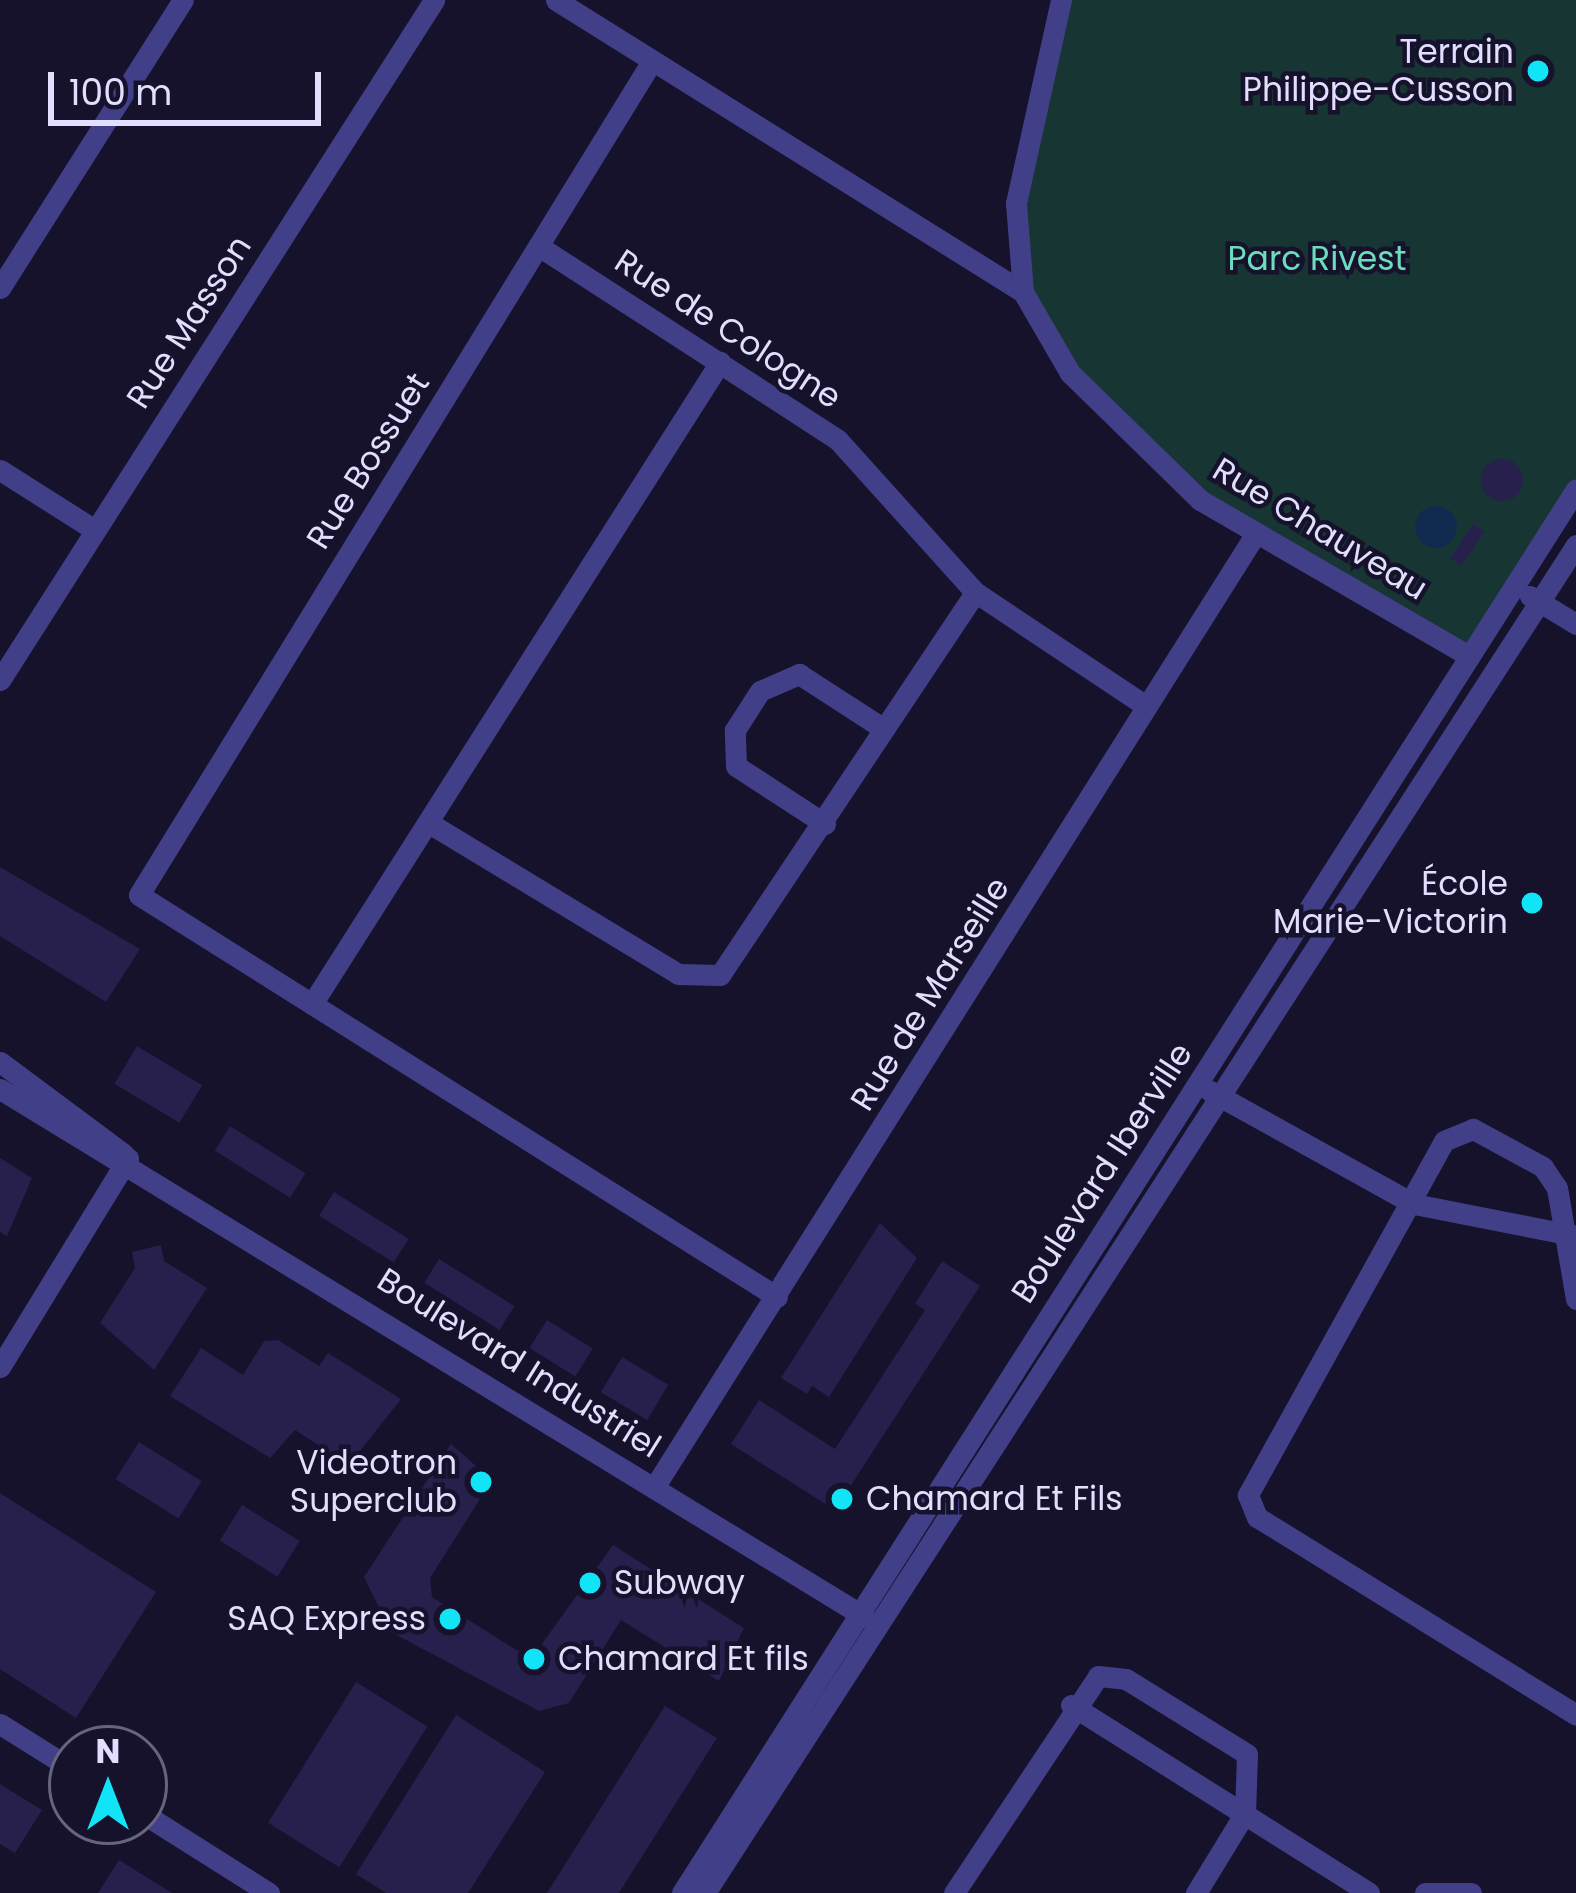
<!DOCTYPE html>
<meta charset="utf-8">
<style>
body{margin:0}
#map{position:relative;width:1576px;height:1893px;overflow:hidden;background:#16122b;font-family:Poppins,sans-serif}
div>[style]{position:absolute}
.green>*{inset:0;background:#163533}
.water>*{inset:0;background:#112a50}
.round{border-radius:50%}
.building>*{inset:0;background:#271f4c;transform-origin:0 0}
.minor>*{height:21px;margin:-10.5px;padding:0 10.5px;transform-origin:10.5px;border-radius:10.5px;background:#413f88}
.dots>*{width:33px;height:33px;translate:-50% -50%;box-sizing:border-box;border:6px solid #16122b;border-radius:50%}
span{translate:-50% -50%;white-space:nowrap;text-align:center;line-height:1.15;-webkit-text-stroke:9px #16122b;paint-order:stroke}
.poi-label{font-size:33px;color:#e1defe}
.right{translate:-100% -50%;text-align:right}
.left{translate:0 -50%;text-align:left}
.park-label{font-size:33px;color:#6bddbe}
.street-label{font-size:33px;color:#e1defe}
.north{position:absolute;left:48px;top:1725px;width:120px;height:120px;box-sizing:border-box;background:#16122b;border:3px solid #67647f;border-radius:50%;rotate:0deg;font-size:33px;font-weight:700;line-height:48px;text-align:center;color:#e1defe}
.north::after{content:'';display:block;margin:auto;width:42px;height:54px;background:#11e4f6;clip-path:polygon(50% 0,100% 100%,50% 72%,0 100%)}
.scale{position:absolute;left:48px;top:72px;width:273px;height:54px;box-sizing:border-box;border:6px solid #e1defe;border-top:0;padding-left:15px;font-size:36px;line-height:42px;white-space:nowrap;color:#e1defe;-webkit-text-stroke:9px #16122b;paint-order:stroke}
</style>
<div id="map">
<div class="green">
<i style="clip-path:polygon(1061px 0,1576px 0,1576px 489px,1466px 654px,1200px 499px,1115px 428px,1036px 319px,1019px 156px)"></i>
</div>
<div class="water">
<i class="round" style="left:1415px;top:506px;width:42px;height:42px"></i>
</div>
<div class="building">
<i class="round" style="left:1481px;top:459px;width:42px;height:42px"></i>
<i style="left:1473px;top:524px;width:14px;height:41px;rotate:34deg"></i>
<i style="clip-path:polygon(0 867px,140px 949px,106px 1002px,0 936px)"></i>
<i style="left:137px;top:1046px;width:76px;height:44px;rotate:31deg"></i>
<i style="left:230px;top:1126px;width:89px;height:29px;rotate:32deg"></i>
<i style="clip-path:polygon(0 1158px,32px 1178px,7px 1236px,0 1232px)"></i>
<i style="left:334px;top:1192px;width:88px;height:28px;rotate:32deg"></i>
<i style="clip-path:polygon(880px 1223px,917px 1258px,829px 1397px,812px 1386px,807px 1394px,781px 1378px)"></i>
<i style="clip-path:polygon(161px 1245px,164px 1261px,207px 1288px,154px 1370px,100px 1323px,135px 1268px,132px 1252px)"></i>
<i style="left:439px;top:1259px;width:89px;height:28px;rotate:32deg"></i>
<i style="clip-path:polygon(942px 1261px,980px 1286px,835px 1510px,731px 1444px,759px 1400px,835px 1449px,925px 1310px,915px 1304px)"></i>
<i style="left:547px;top:1320px;width:54px;height:33px;rotate:32deg"></i>
<i style="clip-path:polygon(278px 1340px,319px 1366px,328px 1353px,401px 1399px,349px 1465px,295px 1430px,270px 1458px,170px 1396px,201px 1348px,243px 1375px,264px 1341px)"></i>
<i style="left:622px;top:1357px;width:54px;height:41px;rotate:31deg"></i>
<i style="left:139px;top:1442px;width:74px;height:44px;rotate:32deg"></i>
<i style="clip-path:polygon(451px 1444px,492px 1480px,430px 1578px,432px 1597px,518px 1651px,539px 1648px,613px 1545px,744px 1628px,719px 1681px,621px 1620px,569px 1703px,539px 1711px,391px 1632px,364px 1577px)"></i>
<i style="clip-path:polygon(0 1493px,156px 1592px,76px 1718px,0 1669px)"></i>
<i style="left:242px;top:1505px;width:68px;height:42px;rotate:32deg"></i>
<i style="left:356px;top:1682px;width:84px;height:166px;rotate:32deg"></i>
<i style="clip-path:polygon(665px 1706px,717px 1738px,619px 1893px,547px 1893px)"></i>
<i style="clip-path:polygon(456px 1715px,545px 1772px,468px 1893px,386px 1893px,356px 1874px)"></i>
<i style="clip-path:polygon(0 1784px,42px 1810px,15px 1853px,0 1844px)"></i>
<i style="clip-path:polygon(119px 1860px,172px 1893px,98px 1893px)"></i>
</div>
<div class="minor">
<i style="left:556px;top:0;width:551px;rotate:32.02deg"></i>
<i style="left:1061px;top:0;width:208px;rotate:102.5deg"></i>
<i style="left:1016px;top:203px;width:89px;rotate:85.5deg"></i>
<i style="left:1023px;top:292px;width:94px;rotate:59.9deg"></i>
<i style="left:1070px;top:373px;width:182px;rotate:44.3deg"></i>
<i style="left:1200px;top:500px;width:307px;rotate:30.1deg"></i>
<i style="left:652px;top:61px;width:979px;rotate:121.6deg"></i>
<i style="left:139px;top:895px;width:754px;rotate:32.21deg"></i>
<i style="left:540px;top:247px;width:355px;rotate:32.9deg"></i>
<i style="left:838px;top:440px;width:205px;rotate:48deg"></i>
<i style="left:975px;top:592px;width:206px;rotate:33.7deg"></i>
<i style="left:0;top:288px;width:341px;rotate:-57.6deg"></i>
<i style="left:0;top:470px;width:112px;rotate:32.3deg"></i>
<i style="left:1530px;top:596px;width:54px;rotate:31.3deg"></i>
<i style="left:0;top:680px;width:807px;rotate:-57.45deg"></i>
<i style="left:825px;top:824px;width:106px;rotate:-146.9deg"></i>
<i style="left:736px;top:766px;width:36px;rotate:-92deg"></i>
<i style="left:735px;top:730px;width:46px;rotate:-57.3deg"></i>
<i style="left:760px;top:691px;width:43px;rotate:-23.6deg"></i>
<i style="left:799px;top:674px;width:101px;rotate:32.9deg"></i>
<i style="left:434px;top:826px;width:285px;rotate:31.2deg"></i>
<i style="left:678px;top:974px;width:42px;rotate:1.4deg"></i>
<i style="left:720px;top:975px;width:460px;rotate:-56.3deg"></i>
<i style="left:312px;top:1004px;width:761px;rotate:-57.56deg"></i>
<i style="left:0;top:1062px;width:154px;rotate:36.6deg"></i>
<i style="left:0;top:1089px;width:1013px;rotate:31.4deg"></i>
<i style="left:1210px;top:1091px;width:233px;rotate:29deg"></i>
<i style="left:1414px;top:1204px;width:161px;rotate:11.1deg"></i>
<i style="left:1576px;top:1299px;width:113px;rotate:-99.7deg"></i>
<i style="left:1557px;top:1188px;width:25px;rotate:-124deg"></i>
<i style="left:1543px;top:1167px;width:80px;rotate:-151.5deg"></i>
<i style="left:1473px;top:1129px;width:31px;rotate:158deg"></i>
<i style="left:1444px;top:1141px;width:405px;rotate:119deg"></i>
<i style="left:1248px;top:1495px;width:24px;rotate:68deg"></i>
<i style="left:1257px;top:1517px;width:375px;rotate:31.8deg"></i>
<i style="left:0;top:1367px;width:245px;rotate:-58.5deg"></i>
<i style="left:655px;top:1486px;width:1127px;rotate:-57.76deg"></i>
<i style="left:1071px;top:1705px;width:352px;rotate:32.2deg"></i>
<i style="left:0;top:1724px;width:85px;rotate:32deg"></i>
<i style="left:144px;top:1814px;width:148px;rotate:32.3deg"></i>
<i style="left:682px;top:1893px;width:1664px;rotate:-57.51deg"></i>
<i style="left:705px;top:1893px;width:1605px;rotate:-57.13deg"></i>
<i style="left:954px;top:1893px;width:260px;rotate:-56.4deg"></i>
<i style="left:1098px;top:1676px;width:28px;rotate:6deg"></i>
<i style="left:1126px;top:1679px;width:142px;rotate:31.8deg"></i>
<i style="left:1247px;top:1754px;width:59px;rotate:91.9deg"></i>
<i style="left:1245px;top:1813px;width:94px;rotate:121.5deg"></i>
<i style="left:1425px;top:1893px;width:46px"></i>
</div>
<div class="dots">
<i style="left:1538px;top:71px;background:#11e4f6"></i>
<i style="left:1532px;top:903px;background:#11e4f6"></i>
<i style="left:481px;top:1482px;background:#11e4f6"></i>
<i style="left:842px;top:1499px;background:#11e4f6"></i>
<i style="left:590px;top:1583px;background:#11e4f6"></i>
<i style="left:450px;top:1619px;background:#11e4f6"></i>
<i style="left:534px;top:1659px;background:#11e4f6"></i>
</div>
<div class="poi-label">
<span class="right" style="left:1514px;top:71px">Terrain<br>Philippe-Cusson</span>
<span class="right" style="left:1508px;top:903px">École<br>Marie-Victorin</span>
<span class="right" style="left:457px;top:1482px">Videotron<br>Superclub</span>
<span class="left" style="left:866px;top:1499px">Chamard Et Fils</span>
<span class="left" style="left:614px;top:1583px">Subway</span>
<span class="right" style="left:426px;top:1619px">SAQ Express</span>
<span class="left" style="left:558px;top:1659px">Chamard Et fils</span>
</div>
<div class="park-label">
<span style="left:1317px;top:259px">Parc Rivest</span>
</div>
<div class="street-label">
<span style="left:189px;top:322px;rotate:-57deg">Rue Masson</span>
<span style="left:728px;top:329px;rotate:33deg">Rue de Cologne</span>
<span style="left:368px;top:461px;rotate:-58deg">Rue Bossuet</span>
<span style="left:1320px;top:529px;rotate:31deg">Rue Chauveau</span>
<span style="left:930px;top:994px;rotate:-58deg">Rue de Marseille</span>
<span style="left:1102px;top:1173px;rotate:-57deg">Boulevard Iberville</span>
<span style="left:519px;top:1363px;rotate:32deg">Boulevard Industriel</span>
</div>
<div class="north">N</div>
<div class="scale">100 m</div>
</div>
